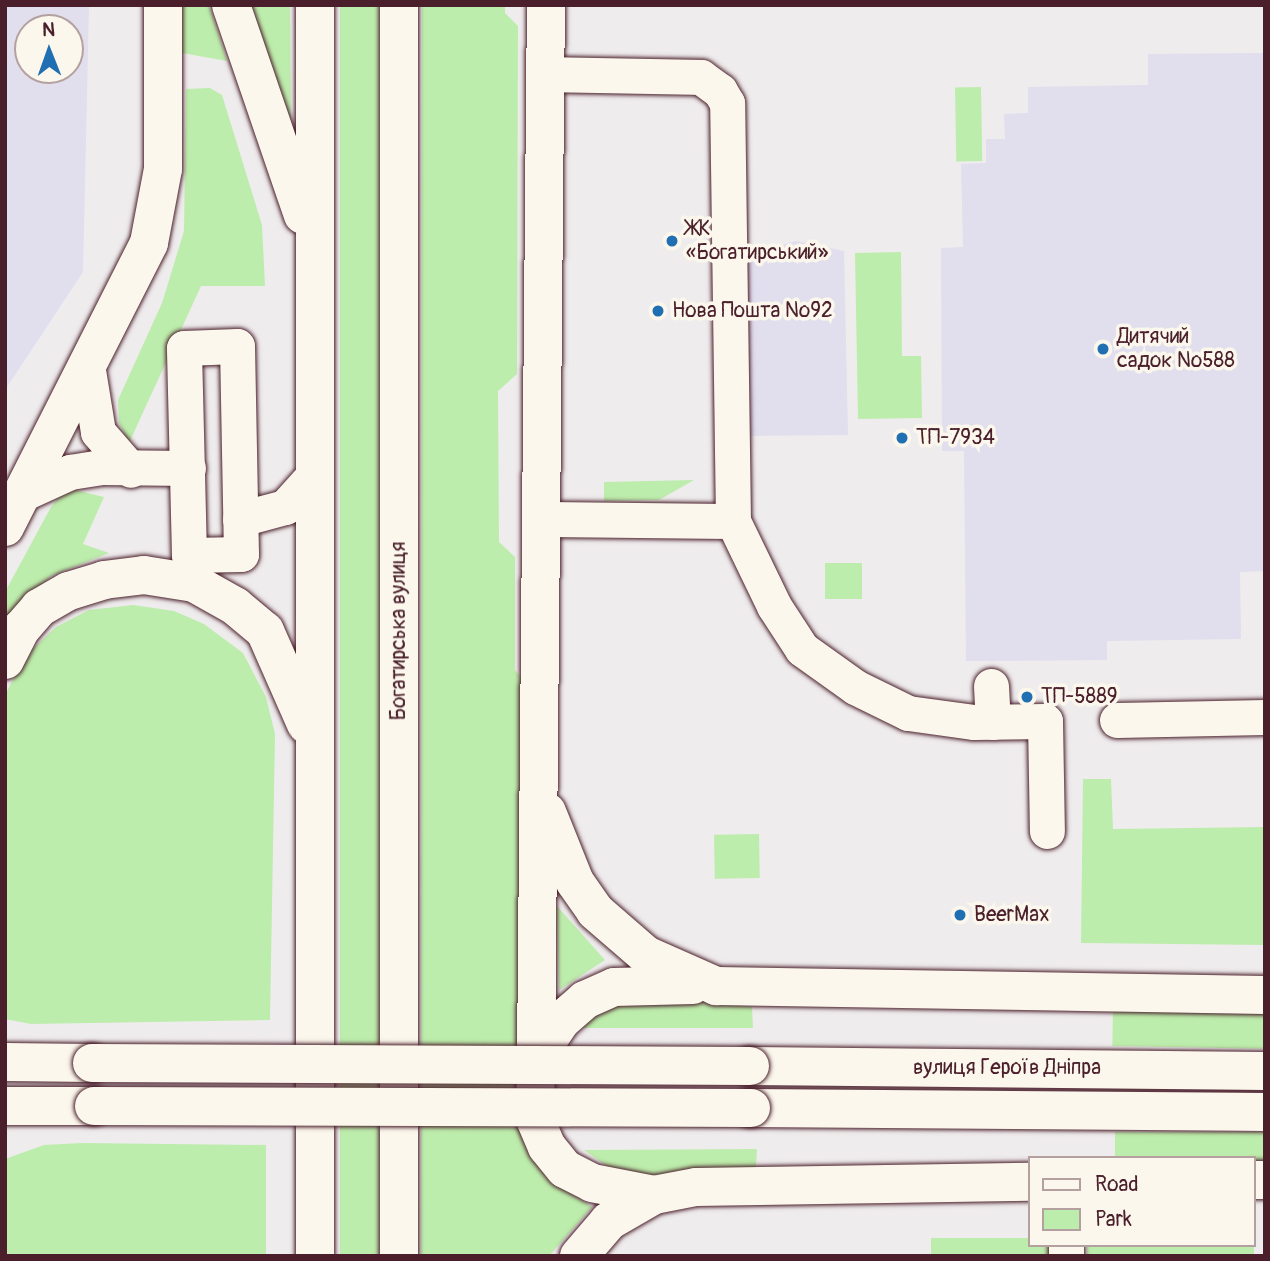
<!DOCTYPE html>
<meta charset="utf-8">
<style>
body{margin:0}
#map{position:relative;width:1270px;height:1261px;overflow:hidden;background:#efeced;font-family:Pangolin,sans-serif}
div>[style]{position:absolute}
.built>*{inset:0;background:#e1deee}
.green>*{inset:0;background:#bdedac;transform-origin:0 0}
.roads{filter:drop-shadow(0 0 2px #4a1f2b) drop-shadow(0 0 2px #4a1f2b)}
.minor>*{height:35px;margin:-17.5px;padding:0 17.5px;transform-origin:17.5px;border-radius:17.5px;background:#fbf7ec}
.major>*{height:38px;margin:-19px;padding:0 19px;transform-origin:19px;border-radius:19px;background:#fbf7ec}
.bridges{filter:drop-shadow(0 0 2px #4a1f2b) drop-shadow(0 0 2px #4a1f2b)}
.major-bridge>*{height:38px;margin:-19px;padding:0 19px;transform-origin:19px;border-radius:19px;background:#fbf7ec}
.dots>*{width:19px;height:19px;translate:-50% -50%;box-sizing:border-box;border:4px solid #fbf7ec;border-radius:50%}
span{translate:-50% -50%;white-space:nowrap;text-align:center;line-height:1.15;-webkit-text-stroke:7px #fbf7ec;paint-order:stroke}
.poi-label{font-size:21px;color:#4a1f2b}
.left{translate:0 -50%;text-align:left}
.street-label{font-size:21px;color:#4a1f2b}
.frame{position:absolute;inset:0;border:7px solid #4a1f2b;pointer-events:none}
.legend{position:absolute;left:1028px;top:1156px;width:228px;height:91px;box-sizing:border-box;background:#fbf7ec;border:2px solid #b4a19f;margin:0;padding:9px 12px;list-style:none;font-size:21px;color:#4a1f2b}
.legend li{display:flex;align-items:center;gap:14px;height:35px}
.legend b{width:35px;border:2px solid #b4a19f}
.north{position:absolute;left:14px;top:14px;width:70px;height:70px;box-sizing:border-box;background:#fbf7ec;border:2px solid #b4a19f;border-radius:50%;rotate:359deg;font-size:19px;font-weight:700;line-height:28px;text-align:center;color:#4a1f2b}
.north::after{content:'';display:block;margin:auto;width:24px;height:32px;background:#1f6fb2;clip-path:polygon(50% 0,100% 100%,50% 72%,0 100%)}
</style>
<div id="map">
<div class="built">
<i style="clip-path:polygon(evenodd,5px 5px,89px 5px,83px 272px,5px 390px,5px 5px,28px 28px,70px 28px,70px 70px,28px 70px,28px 28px)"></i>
<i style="clip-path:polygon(1265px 53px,1265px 571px,1240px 572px,1241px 639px,1107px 641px,1107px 660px,966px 661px,964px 451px,942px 451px,941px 248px,963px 247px,961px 164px,986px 163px,986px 139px,1005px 139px,1004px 114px,1028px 113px,1028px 87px,1148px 85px,1148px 54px)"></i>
<i style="clip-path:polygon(796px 241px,844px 251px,848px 435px,741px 436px,740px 257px)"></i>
</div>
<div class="green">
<i style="clip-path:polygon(181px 5px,209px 5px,227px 61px,182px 53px)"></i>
<i style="clip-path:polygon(249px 5px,290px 5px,291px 122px)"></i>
<i style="left:340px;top:5px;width:39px;height:1251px"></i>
<i style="clip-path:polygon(422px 5px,505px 5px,505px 13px,518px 26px,517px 374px,498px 391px,499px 542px,515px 557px,515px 670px,525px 682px,558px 1185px,592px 1207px,549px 1256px,421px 1256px)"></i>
<i style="left:981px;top:87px;width:74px;height:26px;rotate:89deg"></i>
<i style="clip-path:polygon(210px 88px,222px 95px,262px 225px,265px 286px,201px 286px,129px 443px,119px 423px,118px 400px,162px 303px,184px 231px,186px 89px)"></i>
<i style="clip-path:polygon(901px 252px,902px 356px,921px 356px,922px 418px,858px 419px,855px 253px)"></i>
<i style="clip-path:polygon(694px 480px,659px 500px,604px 501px,604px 482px)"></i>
<i style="clip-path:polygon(75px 490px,104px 497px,83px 544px,109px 553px,51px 576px,5px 619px,5px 592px,51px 507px,59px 497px)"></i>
<i style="left:825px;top:563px;width:37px;height:36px"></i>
<i style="clip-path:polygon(133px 605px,174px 611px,204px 624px,243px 653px,266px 697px,275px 734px,270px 1020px,31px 1024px,5px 1019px,5px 695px,25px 656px,56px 627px,89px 610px)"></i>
<i style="clip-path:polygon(1083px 779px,1111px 779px,1113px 829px,1265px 827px,1265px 945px,1081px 943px)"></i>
<i style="left:759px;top:834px;width:44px;height:45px;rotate:89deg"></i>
<i style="clip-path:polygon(557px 906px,605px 960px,559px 990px)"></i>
<i style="clip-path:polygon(677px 995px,752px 1007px,753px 1028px,574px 1028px,593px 1007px)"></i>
<i style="left:1113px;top:1007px;width:152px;height:39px;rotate:1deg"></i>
<i style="clip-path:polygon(1115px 1132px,1265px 1132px,1265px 1171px,1254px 1172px,1254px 1158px,1115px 1158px)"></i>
<i style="clip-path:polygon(82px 1143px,266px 1145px,266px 1256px,5px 1256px,5px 1159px,44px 1145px)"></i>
<i style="clip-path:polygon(757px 1149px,756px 1168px,648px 1178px,614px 1171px,584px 1150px)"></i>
<i style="clip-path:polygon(931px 1238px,1030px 1238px,1030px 1245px,1049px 1245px,1050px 1256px,931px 1256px)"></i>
<i style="left:1087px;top:1245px;width:167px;height:11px"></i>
</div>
<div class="roads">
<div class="minor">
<i style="left:237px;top:346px;width:208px;rotate:88.9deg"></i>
<i style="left:241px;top:554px;width:52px;rotate:178.9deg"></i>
<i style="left:189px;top:555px;width:207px;rotate:-91.4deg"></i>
<i style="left:184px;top:348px;width:53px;rotate:-2.2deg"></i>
<i style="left:87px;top:364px;width:69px;rotate:80.8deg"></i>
<i style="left:98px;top:432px;width:50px;rotate:49deg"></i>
<i style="left:24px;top:493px;width:51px;rotate:-24.5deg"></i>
<i style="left:70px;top:472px;width:31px;rotate:-9deg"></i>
<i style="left:101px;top:467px;width:87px;rotate:0.7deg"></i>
<i style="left:240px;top:519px;width:47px;rotate:-14.9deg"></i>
<i style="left:285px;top:507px;width:40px;rotate:-48deg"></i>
<i style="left:542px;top:519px;width:191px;rotate:0.6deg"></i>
<i style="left:733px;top:521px;width:418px;rotate:-90.8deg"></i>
<i style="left:727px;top:103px;width:14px;rotate:-120deg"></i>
<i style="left:720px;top:91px;width:24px;rotate:-144deg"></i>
<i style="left:701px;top:77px;width:155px;rotate:-178.9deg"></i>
<i style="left:733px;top:521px;width:94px;rotate:64.2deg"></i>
<i style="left:774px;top:606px;width:51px;rotate:56.9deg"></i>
<i style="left:802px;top:649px;width:65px;rotate:35.6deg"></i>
<i style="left:855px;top:687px;width:59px;rotate:26.1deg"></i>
<i style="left:908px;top:713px;width:67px;rotate:7.8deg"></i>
<i style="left:974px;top:722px;width:71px;rotate:-0.8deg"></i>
<i style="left:1045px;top:721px;width:110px;rotate:89deg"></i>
<i style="left:991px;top:686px;width:36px;rotate:87deg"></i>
<i style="left:1117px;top:720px;width:148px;rotate:-1.2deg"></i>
<i style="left:1066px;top:1245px;width:11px;rotate:90deg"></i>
</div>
<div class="major">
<i style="left:231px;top:5px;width:222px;rotate:71.1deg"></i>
<i style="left:5px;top:527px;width:318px;rotate:-63.1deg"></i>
<i style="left:149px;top:243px;width:75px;rotate:-79.3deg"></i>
<i style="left:163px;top:169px;width:164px;rotate:-90deg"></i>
<i style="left:5px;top:660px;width:35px;rotate:-63deg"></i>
<i style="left:21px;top:629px;width:28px;rotate:-49deg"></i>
<i style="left:39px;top:608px;width:34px;rotate:-30deg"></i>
<i style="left:69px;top:591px;width:37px;rotate:-17deg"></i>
<i style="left:104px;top:580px;width:40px;rotate:-7.1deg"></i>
<i style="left:144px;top:575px;width:51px;rotate:9.1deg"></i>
<i style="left:194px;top:583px;width:47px;rotate:29.3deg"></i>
<i style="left:235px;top:606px;width:39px;rotate:40deg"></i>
<i style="left:265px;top:631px;width:102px;rotate:66.2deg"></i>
<i style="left:547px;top:812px;width:75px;rotate:68.2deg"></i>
<i style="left:575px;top:882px;width:35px;rotate:55deg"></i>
<i style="left:595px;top:911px;width:67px;rotate:40.8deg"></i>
<i style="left:646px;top:955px;width:77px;rotate:23.9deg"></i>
<i style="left:716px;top:986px;width:549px;rotate:0.94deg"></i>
<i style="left:693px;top:985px;width:79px;rotate:178.5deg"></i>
<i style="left:614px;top:987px;width:32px;rotate:156deg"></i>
<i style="left:585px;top:1000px;width:32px;rotate:139deg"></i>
<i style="left:561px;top:1021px;width:45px;rotate:124deg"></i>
<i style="left:536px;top:1058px;width:61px;rotate:90.9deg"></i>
<i style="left:535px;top:1119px;width:30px;rotate:67deg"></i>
<i style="left:547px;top:1147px;width:28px;rotate:51deg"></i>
<i style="left:565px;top:1169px;width:30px;rotate:27deg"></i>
<i style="left:592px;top:1183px;width:63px;rotate:11deg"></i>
<i style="left:654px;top:1195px;width:43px;rotate:-10.8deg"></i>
<i style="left:696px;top:1187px;width:334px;rotate:-0.9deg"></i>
<i style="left:536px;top:1058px;width:1053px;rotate:-89.46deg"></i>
<i style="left:5px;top:1062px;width:87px;rotate:0.7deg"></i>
<i style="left:750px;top:1066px;width:515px;rotate:0.56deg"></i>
<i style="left:5px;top:1106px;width:89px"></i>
<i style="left:751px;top:1108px;width:514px;rotate:0.45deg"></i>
<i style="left:1254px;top:1180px;width:11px"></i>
<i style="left:315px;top:1256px;width:1251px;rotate:-90deg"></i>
<i style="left:399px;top:1256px;width:1251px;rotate:-90deg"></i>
<i style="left:579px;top:1256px;width:46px;rotate:-49.4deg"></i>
<i style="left:609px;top:1221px;width:52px;rotate:-30deg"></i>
</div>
</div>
<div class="bridges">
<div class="major-bridge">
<i style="left:92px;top:1063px;width:658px;rotate:0.26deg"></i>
<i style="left:94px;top:1106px;width:657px;rotate:0.17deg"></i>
</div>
</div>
<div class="dots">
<i style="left:672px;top:241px;background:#1f6fb2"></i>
<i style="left:658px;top:311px;background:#1f6fb2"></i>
<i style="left:1103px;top:349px;background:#1f6fb2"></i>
<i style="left:902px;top:438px;background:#1f6fb2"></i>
<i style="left:1027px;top:697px;background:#1f6fb2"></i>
<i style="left:960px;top:915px;background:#1f6fb2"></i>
</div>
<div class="poi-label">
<span class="left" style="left:686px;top:241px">ЖК<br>«Богатирський»</span>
<span class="left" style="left:672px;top:311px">Нова Пошта №92</span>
<span class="left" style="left:1117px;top:349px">Дитячий<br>садок №588</span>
<span class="left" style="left:916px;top:438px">ТП-7934</span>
<span class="left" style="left:1041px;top:697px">ТП-5889</span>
<span class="left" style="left:974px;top:915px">BeerMax</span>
</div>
<div class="street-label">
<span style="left:399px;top:631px;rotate:-90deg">Богатирська вулиця</span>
<span style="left:1007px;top:1068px">вулиця Героїв Дніпра</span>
</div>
<div class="frame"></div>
<ul class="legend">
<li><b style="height:9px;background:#fbf7ec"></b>Road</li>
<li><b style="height:19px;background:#bdedac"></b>Park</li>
</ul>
<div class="north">N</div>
</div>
